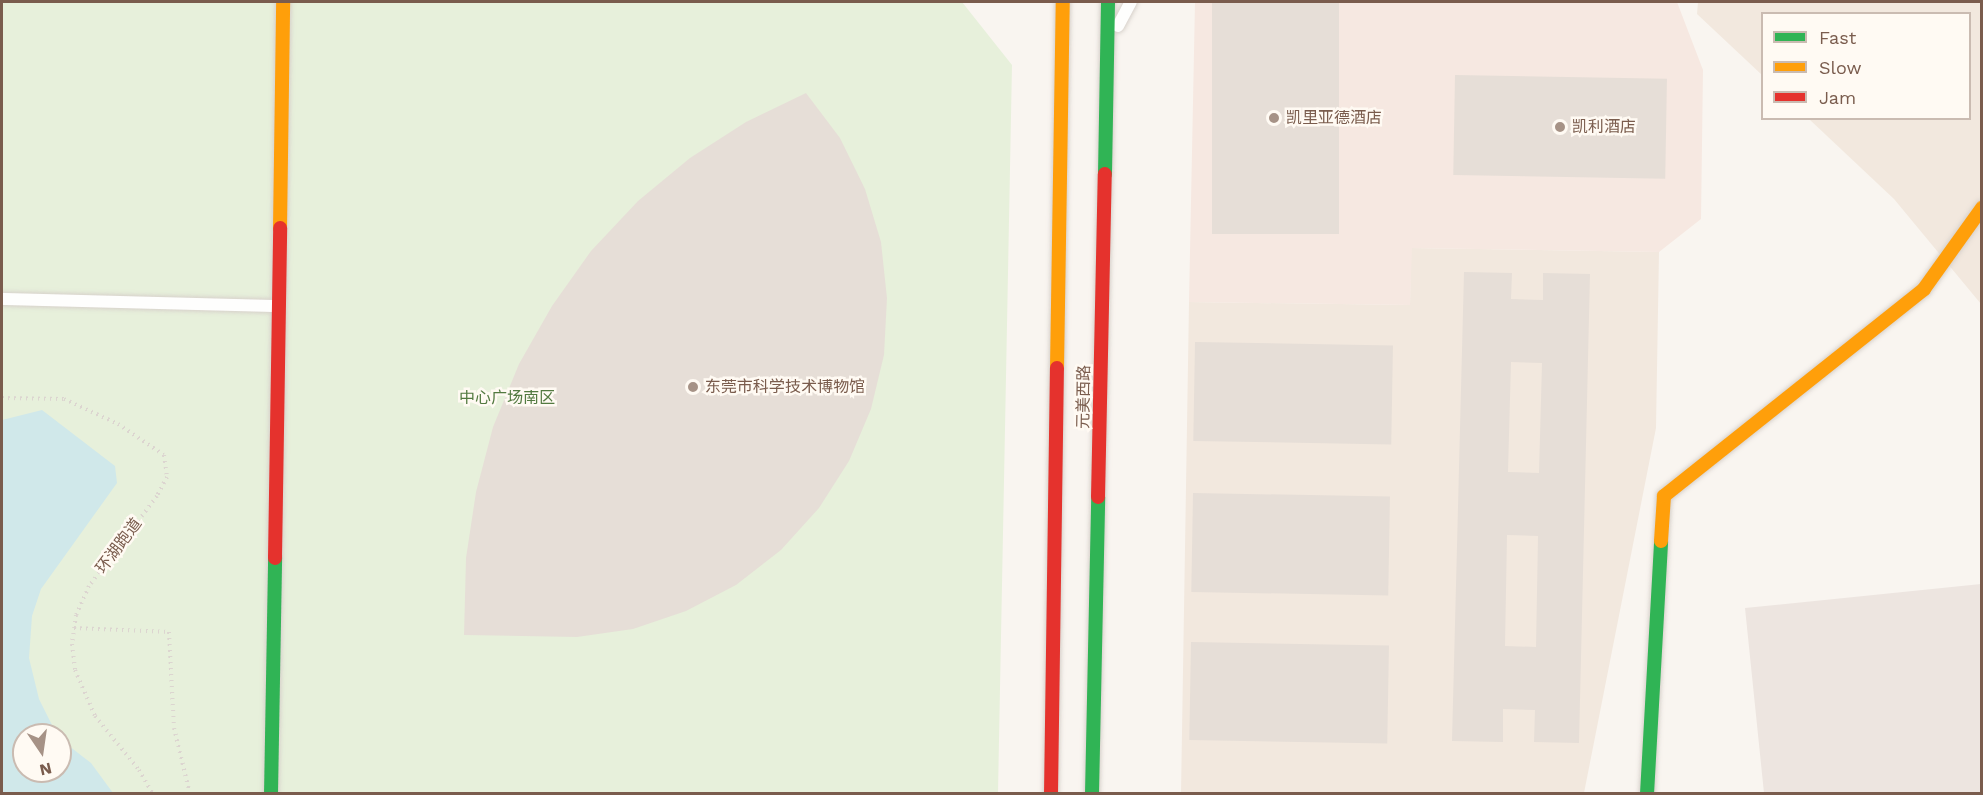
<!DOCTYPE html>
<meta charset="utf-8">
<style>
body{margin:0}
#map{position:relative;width:1983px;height:795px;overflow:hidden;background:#f9f5f0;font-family:"Work Sans","Noto Sans SC",sans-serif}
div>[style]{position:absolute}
.residential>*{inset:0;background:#f2e8de}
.commercial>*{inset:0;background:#f6e8e1}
.industrial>*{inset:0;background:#ede5e0}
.green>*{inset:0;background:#e7f0db}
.water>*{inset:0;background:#d0e8ea}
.building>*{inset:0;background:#e6ded7;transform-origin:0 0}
.path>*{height:4px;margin-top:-2px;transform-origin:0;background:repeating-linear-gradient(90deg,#dcd5d0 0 1.5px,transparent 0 6px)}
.roads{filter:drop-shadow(0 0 2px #d7d1cb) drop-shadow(0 0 2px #d7d1cb)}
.lane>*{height:12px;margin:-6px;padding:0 6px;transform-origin:6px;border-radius:6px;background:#fefefd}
.fast>*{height:14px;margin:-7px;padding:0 7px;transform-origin:7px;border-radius:7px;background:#30b455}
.slow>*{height:14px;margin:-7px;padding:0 7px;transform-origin:7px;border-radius:7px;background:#ff9f0a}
.jam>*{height:14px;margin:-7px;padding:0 7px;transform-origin:7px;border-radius:7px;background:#e5322d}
.dots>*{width:16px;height:16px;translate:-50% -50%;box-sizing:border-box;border:3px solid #fffaf3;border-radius:50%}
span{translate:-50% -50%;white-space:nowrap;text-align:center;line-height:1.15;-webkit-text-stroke:5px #fffaf3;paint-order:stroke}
.poi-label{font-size:16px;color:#7a5c4d}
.left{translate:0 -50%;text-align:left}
.street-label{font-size:16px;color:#7a5c4d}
.park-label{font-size:16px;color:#537a41}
.frame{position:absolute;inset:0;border:3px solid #7a5c4d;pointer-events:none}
.legend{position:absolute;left:1761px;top:12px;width:210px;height:108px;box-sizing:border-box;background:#fffaf3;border:2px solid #cabbb1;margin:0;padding:8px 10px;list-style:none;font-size:18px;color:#7a5c4d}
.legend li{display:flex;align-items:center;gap:12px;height:30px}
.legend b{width:30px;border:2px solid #cabbb1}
.north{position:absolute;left:12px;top:723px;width:60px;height:60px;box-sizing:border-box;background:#fffaf3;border:2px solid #cabbb1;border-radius:50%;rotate:167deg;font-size:16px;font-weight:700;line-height:24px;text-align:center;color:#7a5c4d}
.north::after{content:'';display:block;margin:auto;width:21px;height:27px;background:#a69286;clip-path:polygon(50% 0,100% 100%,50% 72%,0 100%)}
</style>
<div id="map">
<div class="residential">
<i style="clip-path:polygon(1698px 2px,1981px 2px,1981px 304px,1894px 199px,1809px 119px,1970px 118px,1970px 14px,1762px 14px,1762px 75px,1697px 14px)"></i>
<i style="clip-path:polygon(1411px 248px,1659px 252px,1656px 428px,1584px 793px,1181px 794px,1189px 302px,1410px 305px)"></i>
</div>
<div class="commercial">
<i style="clip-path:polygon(1195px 2px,1677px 2px,1703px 70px,1701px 219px,1659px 252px,1412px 248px,1410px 305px,1189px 302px)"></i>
</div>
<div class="industrial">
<i style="clip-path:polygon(1981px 584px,1981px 793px,1764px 793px,1745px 608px)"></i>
</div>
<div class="green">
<i style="clip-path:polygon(evenodd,2px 2px,962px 2px,1012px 65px,998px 793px,2px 794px,2px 2px,24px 735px,60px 735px,60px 771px,24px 771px,24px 735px)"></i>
</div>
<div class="water">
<i style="clip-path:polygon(42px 410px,115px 466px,117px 483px,41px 589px,32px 616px,29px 658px,39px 699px,57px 735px,24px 735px,24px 771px,60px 771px,60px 739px,91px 763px,113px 793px,2px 793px,2px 420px)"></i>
</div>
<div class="building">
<i style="left:1212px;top:2px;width:127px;height:232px"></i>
<i style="left:1455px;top:75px;width:212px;height:100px;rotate:1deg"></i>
<i style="clip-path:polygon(806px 93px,840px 138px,865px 189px,881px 242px,887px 298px,884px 355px,871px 409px,849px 461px,819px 508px,781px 550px,736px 585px,686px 611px,633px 629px,577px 637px,464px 635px,466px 558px,476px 492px,493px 427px,519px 364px,552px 306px,591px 251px,638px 201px,690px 158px,746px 122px)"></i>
<i style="clip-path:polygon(evenodd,1464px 272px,1512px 273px,1511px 299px,1543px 300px,1543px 273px,1590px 274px,1579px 743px,1534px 742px,1535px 710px,1503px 709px,1503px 742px,1452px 741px,1464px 272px,1511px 362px,1542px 363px,1539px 473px,1508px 472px,1511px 362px,1464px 272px,1507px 535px,1538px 536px,1536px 647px,1505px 646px,1507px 535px)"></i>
<i style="left:1195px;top:342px;width:198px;height:99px;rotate:1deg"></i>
<i style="left:1193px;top:493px;width:197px;height:99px;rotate:1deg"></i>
<i style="left:1191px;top:642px;width:198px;height:98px;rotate:1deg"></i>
</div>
<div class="path">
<i style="left:2px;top:398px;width:62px;rotate:0.9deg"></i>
<i style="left:64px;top:399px;width:60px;rotate:24.8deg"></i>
<i style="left:118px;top:424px;width:55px;rotate:34deg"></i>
<i style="left:164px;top:455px;width:22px;rotate:82deg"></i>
<i style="left:167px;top:477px;width:21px;rotate:118deg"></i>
<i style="left:157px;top:496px;width:113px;rotate:127.1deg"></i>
<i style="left:89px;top:586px;width:32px;rotate:114deg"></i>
<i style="left:76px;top:615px;width:29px;rotate:98deg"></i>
<i style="left:72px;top:644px;width:26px;rotate:83deg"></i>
<i style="left:75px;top:670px;width:50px;rotate:66.5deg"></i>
<i style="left:95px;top:716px;width:70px;rotate:50.8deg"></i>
<i style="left:139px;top:770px;width:28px;rotate:60deg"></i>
<i style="left:74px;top:628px;width:95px;rotate:2.4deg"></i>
<i style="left:169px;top:632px;width:96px;rotate:87deg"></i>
<i style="left:174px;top:728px;width:68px;rotate:76.4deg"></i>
</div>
<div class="roads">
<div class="lane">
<i style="left:1118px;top:26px;width:27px;rotate:-62deg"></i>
<i style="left:2px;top:299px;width:275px;rotate:1.5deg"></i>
</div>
<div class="fast">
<i style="left:1105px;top:174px;width:172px;rotate:-89deg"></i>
<i style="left:271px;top:794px;width:236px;rotate:-89deg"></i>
<i style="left:1092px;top:794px;width:297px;rotate:-88.8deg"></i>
<i style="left:1647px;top:794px;width:253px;rotate:-86.8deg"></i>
</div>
<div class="slow">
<i style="left:280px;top:228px;width:226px;rotate:-89.2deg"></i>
<i style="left:1057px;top:368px;width:366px;rotate:-89.1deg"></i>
<i style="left:1661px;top:541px;width:45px;rotate:-86.2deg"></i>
<i style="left:1664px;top:496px;width:332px;rotate:-38.5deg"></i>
<i style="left:1924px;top:289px;width:100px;rotate:-54.4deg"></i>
</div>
<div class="jam">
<i style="left:1098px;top:497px;width:323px;rotate:-88.8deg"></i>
<i style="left:275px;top:558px;width:330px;rotate:-89.1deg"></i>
<i style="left:1051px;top:794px;width:426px;rotate:-89.2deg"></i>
</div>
</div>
<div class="dots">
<i style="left:1274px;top:118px;background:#a69286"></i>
<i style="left:1560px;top:127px;background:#a69286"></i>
<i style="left:693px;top:387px;background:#a69286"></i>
</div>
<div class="poi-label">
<span class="left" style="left:1286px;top:118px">凯里亚德酒店</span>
<span class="left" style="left:1572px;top:127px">凯利酒店</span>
<span class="left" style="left:705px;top:387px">东莞市科学技术博物馆</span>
</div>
<div class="street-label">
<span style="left:1084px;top:397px;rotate:-89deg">元美西路</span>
<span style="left:119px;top:546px;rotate:-53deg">环湖跑道</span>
</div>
<div class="park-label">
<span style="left:507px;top:398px">中心广场南区</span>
</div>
<div class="frame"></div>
<ul class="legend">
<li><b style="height:8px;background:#30b455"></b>Fast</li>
<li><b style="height:8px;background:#ff9f0a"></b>Slow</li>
<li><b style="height:8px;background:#e5322d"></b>Jam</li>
</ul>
<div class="north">N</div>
</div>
